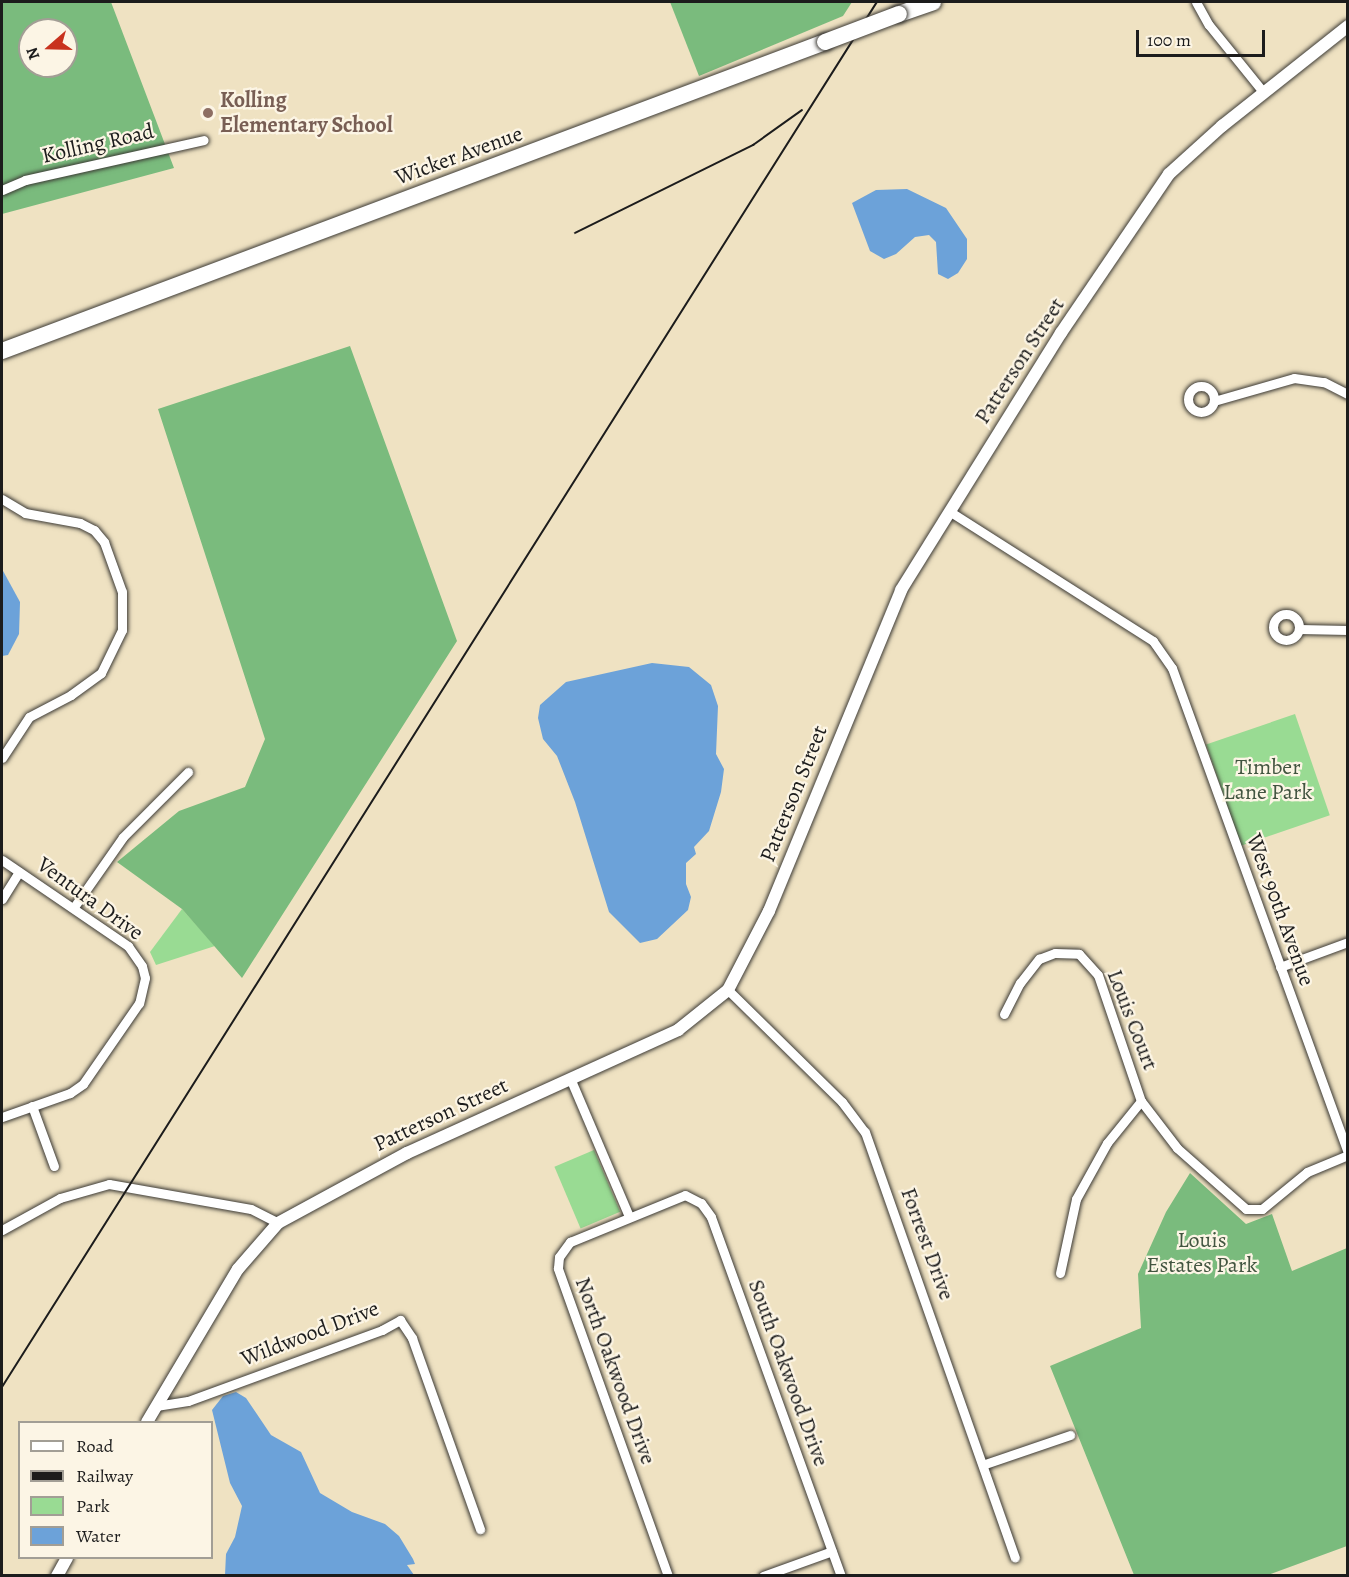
<!DOCTYPE html>
<style>
body{margin:0}
#map{position:relative;width:1349px;height:1577px;overflow:hidden;background:#efe2c2;font-family:Alegreya,serif}
div>[style]{position:absolute}
.green>*{inset:0;background:#99db93;transform-origin:0 0}
.forest>*{inset:0;background:#7abb7d}
.water>*{inset:0;background:#6ca2d9}
.roads{filter:drop-shadow(0 0 2px #3c3a35) drop-shadow(0 0 2px #3c3a35)}
.street>*{height:9px;margin:-4.5px;padding:0 4.5px;transform-origin:4.5px;border-radius:4.5px;background:#fff}
.street>.ring{margin:-4.5px;padding:0;box-sizing:content-box;background:none;border:9px solid #fff;border-radius:50%}
.secondary>*{height:12px;margin:-6px;padding:0 6px;transform-origin:6px;border-radius:6px;background:#fff}
.highway>*{height:16px;margin:-8px;padding:0 8px;transform-origin:8px;border-radius:8px;background:#fff}
.rail>*{height:2px;margin:-1px;padding:0 1px;transform-origin:1px;border-radius:1px;background:#1c1c1c}
.bridges{filter:drop-shadow(0 0 2px #3c3a35) drop-shadow(0 0 2px #3c3a35)}
.highway-bridge>*{height:16px;margin:-8px;padding:0 8px;transform-origin:8px;border-radius:8px;background:#fff}
.dots>*{width:16px;height:16px;translate:-50% -50%;box-sizing:border-box;border:3px solid #fcf5e5;border-radius:50%}
span{translate:-50% -50%;white-space:nowrap;text-align:center;line-height:1.15;-webkit-text-stroke:4.5px #fcf5e5;paint-order:stroke}
.education-label{font-size:22px;color:#785e54;font-weight:700}
.left{translate:0 -50%;text-align:left}
.street-label{font-size:22px;color:#1c1c1c}
.park-label{font-size:22px;color:#425540}
.frame{position:absolute;inset:0;border:3px solid #1c1c1c;pointer-events:none}
.legend{position:absolute;left:18px;top:1421px;width:195px;height:138px;box-sizing:border-box;background:#fcf5e5;border:2px solid #a29e95;margin:0;padding:8px 10px;list-style:none;font-size:18px;color:#1c1c1c}
.legend li{display:flex;align-items:center;gap:12px;height:30px}
.legend b{width:30px;border:2px solid #a29e95}
.north{position:absolute;left:18px;top:18px;width:60px;height:60px;box-sizing:border-box;background:#fcf5e5;border:2px solid #a29e95;border-radius:50%;rotate:250deg;font-size:16px;font-weight:700;line-height:24px;text-align:center;color:#1c1c1c}
.north::after{content:'';display:block;margin:auto;width:21px;height:27px;background:#c8321e;clip-path:polygon(50% 0,100% 100%,50% 72%,0 100%)}
.scale{position:absolute;left:1136px;top:30px;width:129px;height:27px;box-sizing:border-box;border:3px solid #1c1c1c;border-top:0;padding-left:8px;font-size:18px;line-height:21px;white-space:nowrap;color:#1c1c1c;-webkit-text-stroke:4px #fcf5e5;paint-order:stroke}
</style>
<div id="map">
<div class="green">
<i style="left:1295px;top:714px;width:107px;height:94px;rotate:71deg"></i>
<i style="clip-path:polygon(182px 909px,215px 946px,156px 965px,150px 952px)"></i>
<i style="left:594px;top:1150px;width:67px;height:43px;rotate:67deg"></i>
</div>
<div class="forest">
<i style="clip-path:polygon(evenodd,2px 2px,111px 2px,174px 168px,2px 214px,2px 2px,30px 30px,66px 30px,66px 66px,30px 66px,30px 30px)"></i>
<i style="clip-path:polygon(670px 2px,852px 2px,843px 16px,699px 76px)"></i>
<i style="clip-path:polygon(350px 346px,457px 641px,242px 978px,182px 909px,117px 862px,179px 811px,245px 787px,265px 739px,158px 409px)"></i>
<i style="clip-path:polygon(1190px 1173px,1246px 1224px,1272px 1214px,1292px 1271px,1347px 1248px,1347px 1546px,1268px 1575px,1134px 1575px,1050px 1366px,1141px 1328px,1138px 1274px,1166px 1212px)"></i>
</div>
<div class="water">
<i style="clip-path:polygon(907px 189px,946px 208px,967px 239px,967px 259px,958px 273px,948px 279px,938px 274px,936px 242px,929px 235px,915px 237px,896px 254px,884px 259px,870px 251px,852px 203px,876px 190px)"></i>
<i style="clip-path:polygon(2px 569px,20px 602px,19px 634px,8px 655px,2px 656px)"></i>
<i style="clip-path:polygon(652px 663px,689px 667px,711px 685px,718px 706px,716px 754px,724px 769px,721px 792px,709px 831px,694px 847px,696px 854px,686px 863px,686px 884px,691px 897px,688px 910px,657px 939px,640px 943px,609px 912px,575px 802px,557px 756px,543px 739px,538px 718px,540px 705px,566px 682px)"></i>
<i style="clip-path:polygon(236px 1392px,246px 1398px,271px 1435px,301px 1452px,320px 1493px,352px 1512px,385px 1524px,399px 1536px,413px 1559px,415px 1564px,407px 1565px,414px 1575px,225px 1575px,226px 1554px,235px 1537px,242px 1506px,230px 1483px,212px 1410px,223px 1396px)"></i>
</div>
<div class="roads">
<div class="street">
<i style="left:1196px;top:2px;width:26px;rotate:61deg"></i>
<i style="left:1209px;top:25px;width:87px;rotate:51deg"></i>
<i style="left:2px;top:190px;width:25px;rotate:-23deg"></i>
<i style="left:25px;top:180px;width:183px;rotate:-12.6deg"></i>
<i class="ring" style="left:1188px;top:386px;width:17px;height:17px"></i>
<i style="left:1214px;top:401px;width:83px;rotate:-16deg"></i>
<i style="left:1294px;top:378px;width:30px;rotate:8deg"></i>
<i style="left:1324px;top:382px;width:27px;rotate:27deg"></i>
<i style="left:2px;top:499px;width:27px;rotate:31deg"></i>
<i style="left:25px;top:513px;width:56px;rotate:10.3deg"></i>
<i style="left:80px;top:523px;width:16px;rotate:27deg"></i>
<i style="left:94px;top:530px;width:16px;rotate:50deg"></i>
<i style="left:104px;top:542px;width:53px;rotate:70.2deg"></i>
<i style="left:122px;top:592px;width:38px;rotate:90deg"></i>
<i style="left:122px;top:630px;width:48px;rotate:116deg"></i>
<i style="left:101px;top:673px;width:37px;rotate:144deg"></i>
<i style="left:71px;top:695px;width:47px;rotate:152.4deg"></i>
<i style="left:29px;top:717px;width:49px;rotate:123.4deg"></i>
<i style="left:949px;top:511px;width:242px;rotate:32.5deg"></i>
<i style="left:1153px;top:641px;width:33px;rotate:55deg"></i>
<i style="left:1172px;top:668px;width:516px;rotate:70.05deg"></i>
<i class="ring" style="left:1273px;top:614px;width:17px;height:17px"></i>
<i style="left:1299px;top:629px;width:49px;rotate:1.2deg"></i>
<i style="left:2px;top:860px;width:153px;rotate:34.3deg"></i>
<i style="left:128px;top:946px;width:24px;rotate:55deg"></i>
<i style="left:142px;top:966px;width:12px;rotate:76deg"></i>
<i style="left:145px;top:978px;width:26px;rotate:103deg"></i>
<i style="left:139px;top:1003px;width:98px;rotate:124.7deg"></i>
<i style="left:83px;top:1084px;width:16px;rotate:145deg"></i>
<i style="left:70px;top:1093px;width:72px;rotate:160.6deg"></i>
<i style="left:2px;top:899px;width:32px;rotate:-58deg"></i>
<i style="left:74px;top:907px;width:85px;rotate:-55deg"></i>
<i style="left:123px;top:837px;width:92px;rotate:-45deg"></i>
<i style="left:1280px;top:967px;width:72px;rotate:-20.2deg"></i>
<i style="left:728px;top:990px;width:160px;rotate:44.5deg"></i>
<i style="left:842px;top:1102px;width:38px;rotate:53deg"></i>
<i style="left:865px;top:1132px;width:451px;rotate:70.6deg"></i>
<i style="left:1004px;top:1014px;width:35px;rotate:-63deg"></i>
<i style="left:1020px;top:983px;width:31px;rotate:-52deg"></i>
<i style="left:1039px;top:959px;width:17px;rotate:-21deg"></i>
<i style="left:1055px;top:953px;width:24px;rotate:2deg"></i>
<i style="left:1079px;top:954px;width:28px;rotate:48deg"></i>
<i style="left:1098px;top:975px;width:133px;rotate:71.2deg"></i>
<i style="left:1141px;top:1101px;width:59px;rotate:52.5deg"></i>
<i style="left:1177px;top:1148px;width:92px;rotate:41.5deg"></i>
<i style="left:1246px;top:1209px;width:16px"></i>
<i style="left:1262px;top:1209px;width:58px;rotate:-39.4deg"></i>
<i style="left:1307px;top:1172px;width:44px;rotate:-22.5deg"></i>
<i style="left:570px;top:1078px;width:150px;rotate:66.9deg"></i>
<i style="left:32px;top:1106px;width:64px;rotate:69.9deg"></i>
<i style="left:2px;top:1230px;width:66px;rotate:-28.9deg"></i>
<i style="left:60px;top:1198px;width:51px;rotate:-15.9deg"></i>
<i style="left:109px;top:1184px;width:144px;rotate:10deg"></i>
<i style="left:251px;top:1209px;width:30px;rotate:27deg"></i>
<i style="left:1060px;top:1273px;width:76px;rotate:-77.8deg"></i>
<i style="left:1076px;top:1199px;width:64px;rotate:-61deg"></i>
<i style="left:1107px;top:1143px;width:54px;rotate:-51deg"></i>
<i style="left:156px;top:1406px;width:32px;rotate:-9deg"></i>
<i style="left:188px;top:1401px;width:207px;rotate:-20.1deg"></i>
<i style="left:382px;top:1330px;width:21px;rotate:-29deg"></i>
<i style="left:400px;top:1320px;width:22px;rotate:56deg"></i>
<i style="left:412px;top:1338px;width:203px;rotate:70.4deg"></i>
<i style="left:985px;top:1464px;width:90px;rotate:-18.8deg"></i>
<i style="left:668px;top:1576px;width:327px;rotate:-109.7deg"></i>
<i style="left:558px;top:1268px;width:11px;rotate:-85deg"></i>
<i style="left:559px;top:1257px;width:19px;rotate:-54deg"></i>
<i style="left:570px;top:1242px;width:124px;rotate:-22.2deg"></i>
<i style="left:685px;top:1195px;width:18px;rotate:27deg"></i>
<i style="left:701px;top:1203px;width:17px;rotate:54deg"></i>
<i style="left:711px;top:1217px;width:382px;rotate:70.1deg"></i>
<i style="left:763px;top:1576px;width:73px;rotate:-19.9deg"></i>
</div>
<div class="secondary">
<i style="left:147px;top:1422px;width:178px;rotate:-59.3deg"></i>
<i style="left:238px;top:1269px;width:61px;rotate:-49deg"></i>
<i style="left:278px;top:1223px;width:147px;rotate:-28.5deg"></i>
<i style="left:407px;top:1153px;width:298px;rotate:-24.4deg"></i>
<i style="left:678px;top:1030px;width:64px;rotate:-38.7deg"></i>
<i style="left:728px;top:990px;width:89px;rotate:-62.6deg"></i>
<i style="left:769px;top:911px;width:347px;rotate:-67.6deg"></i>
<i style="left:901px;top:590px;width:303px;rotate:-58.1deg"></i>
<i style="left:1061px;top:333px;width:192px;rotate:-55.8deg"></i>
<i style="left:1169px;top:174px;width:72px;rotate:-42.2deg"></i>
<i style="left:1222px;top:126px;width:161px;rotate:-38.4deg"></i>
<i style="left:57px;top:1576px;width:21px;rotate:-61deg"></i>
</div>
<div class="highway">
<i style="left:899px;top:14px;width:36px;rotate:-19deg"></i>
<i style="left:2px;top:351px;width:879px;rotate:-20.58deg"></i>
</div>
</div>
<div class="rail">
<i style="left:575px;top:233px;width:199px;rotate:-26.3deg"></i>
<i style="left:753px;top:145px;width:60px;rotate:-35.5deg"></i>
<i style="left:2px;top:1387px;width:1638px;rotate:-57.72deg"></i>
</div>
<div class="bridges">
<div class="highway-bridge">
<i style="left:825px;top:42px;width:79px;rotate:-20.7deg"></i>
</div>
</div>
<div class="dots">
<i style="left:208px;top:113px;background:#8d6e63"></i>
</div>
<div class="education-label">
<span class="left" style="left:220px;top:113px">Kolling<br>Elementary School</span>
</div>
<div class="street-label">
<span style="left:98px;top:144px;rotate:-13deg">Kolling Road</span>
<span style="left:459px;top:156px;rotate:-20deg">Wicker Avenue</span>
<span style="left:1020px;top:361px;rotate:-57deg">Patterson Street</span>
<span style="left:794px;top:794px;rotate:-68deg">Patterson Street</span>
<span style="left:90px;top:899px;rotate:36deg">Ventura Drive</span>
<span style="left:1280px;top:910px;rotate:70deg">West 90th Avenue</span>
<span style="left:1132px;top:1020px;rotate:69deg">Louis Court</span>
<span style="left:441px;top:1115px;rotate:-25deg">Patterson Street</span>
<span style="left:927px;top:1244px;rotate:70deg">Forrest Drive</span>
<span style="left:310px;top:1334px;rotate:-21deg">Wildwood Drive</span>
<span style="left:615px;top:1371px;rotate:70deg">North Oakwood Drive</span>
<span style="left:788px;top:1373px;rotate:70deg">South Oakwood Drive</span>
</div>
<div class="park-label">
<span style="left:1268px;top:780px">Timber<br>Lane Park</span>
<span style="left:1202px;top:1253px">Louis<br>Estates Park</span>
</div>
<div class="frame"></div>
<ul class="legend">
<li><b style="height:8px;background:#fff"></b>Road</li>
<li><b style="height:8px;background:#1c1c1c"></b>Railway</li>
<li><b style="height:16px;background:#99db93"></b>Park</li>
<li><b style="height:16px;background:#6ca2d9"></b>Water</li>
</ul>
<div class="north">N</div>
<div class="scale">100 m</div>
</div>
